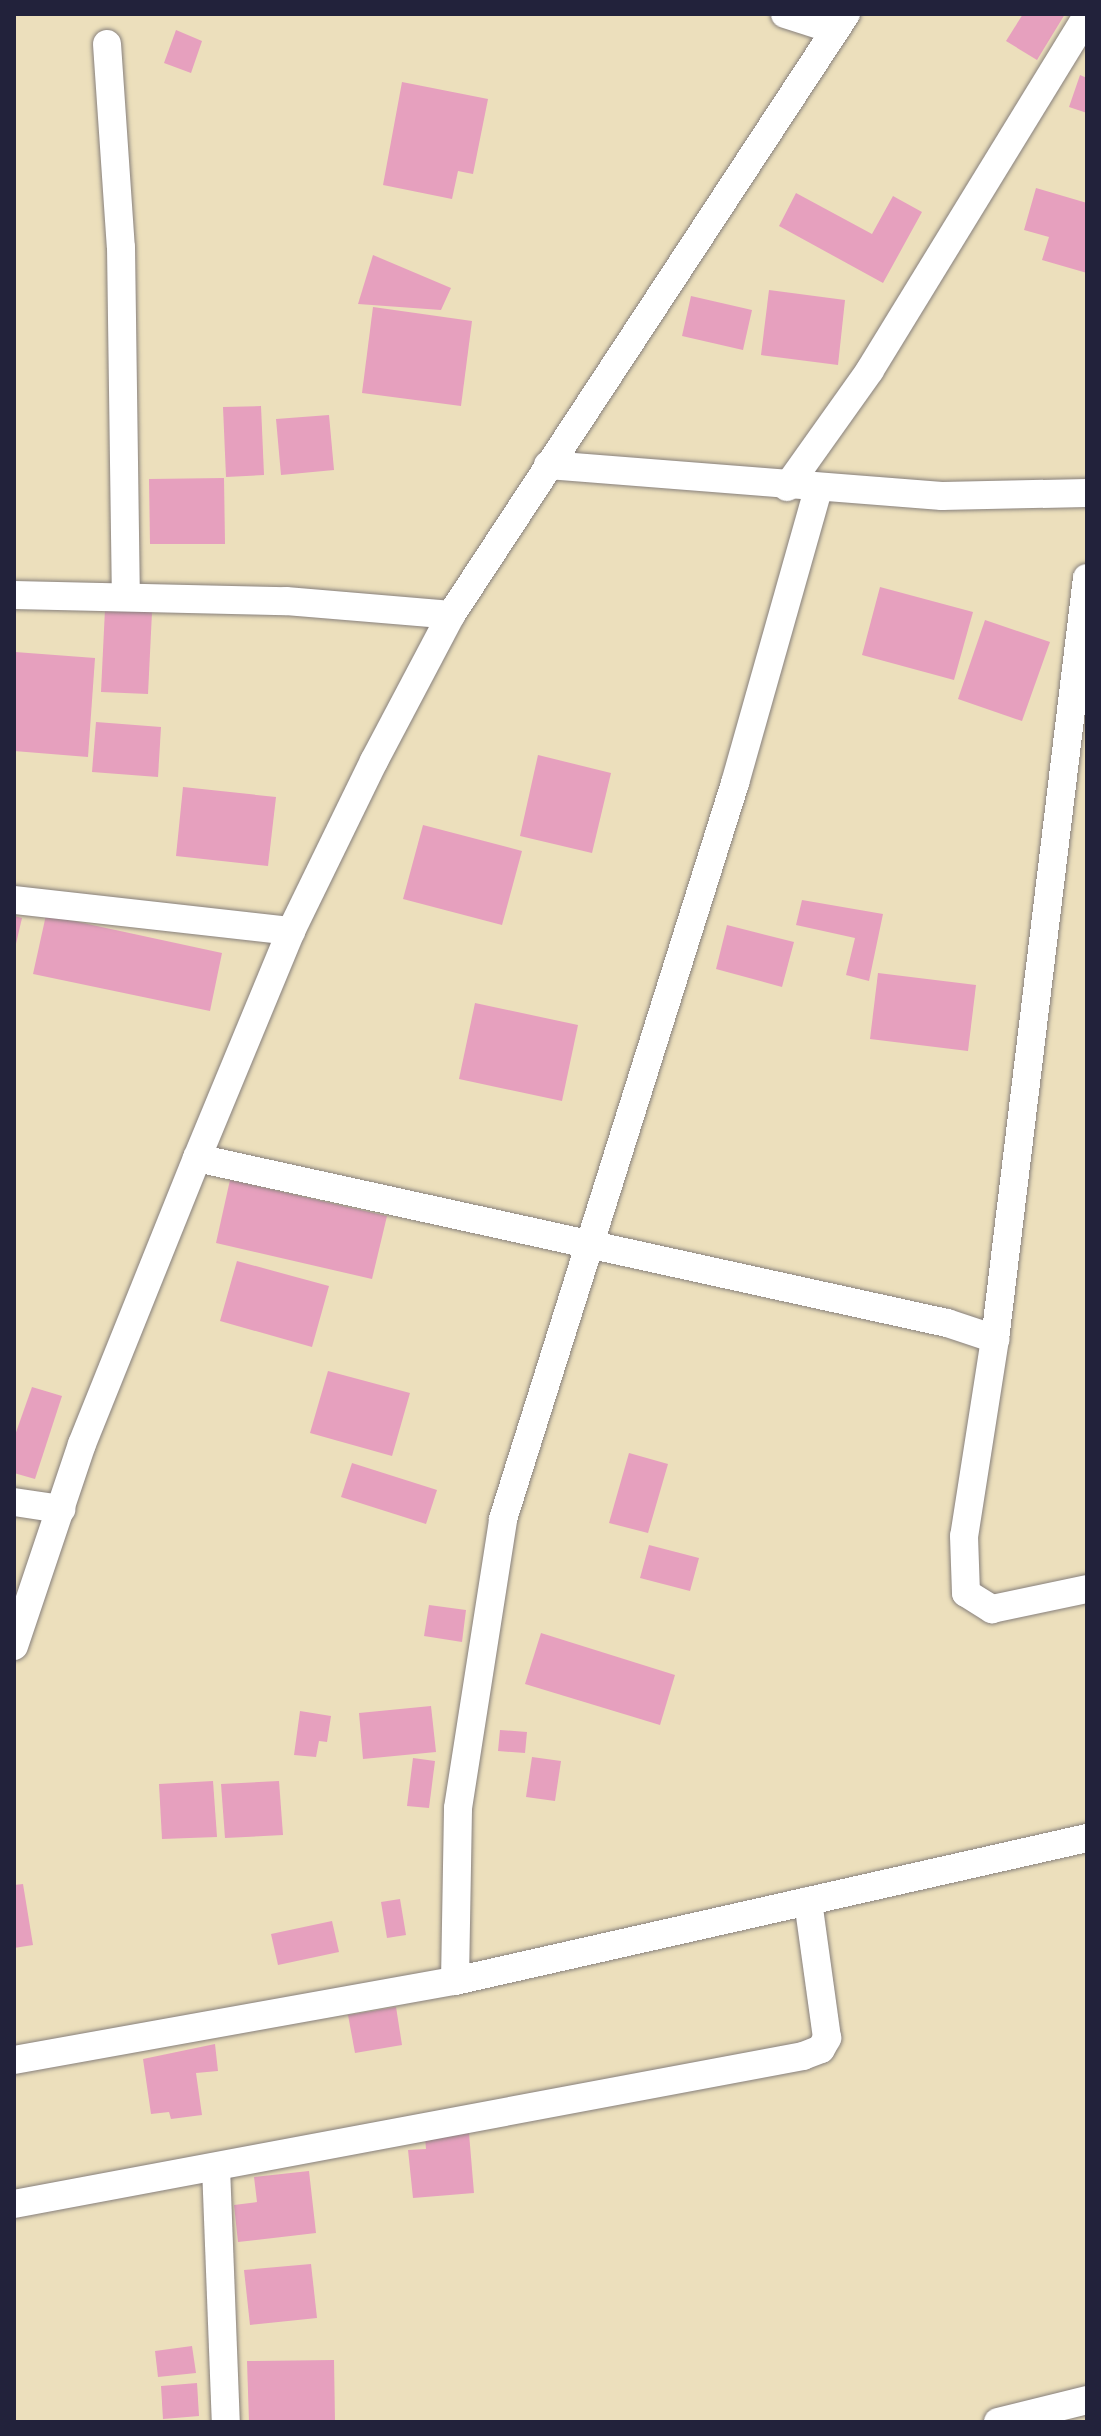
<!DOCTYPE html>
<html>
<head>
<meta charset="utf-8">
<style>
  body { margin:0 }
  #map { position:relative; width:1101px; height:2436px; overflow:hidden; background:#ecdfbc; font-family:Cardo,serif }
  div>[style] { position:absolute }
  .building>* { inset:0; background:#e6a0be }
  .roads { filter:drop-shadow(0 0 2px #87807c) drop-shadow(0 0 2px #87807c) }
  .minor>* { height:28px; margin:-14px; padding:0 14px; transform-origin:14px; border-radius:14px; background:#fff }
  span { translate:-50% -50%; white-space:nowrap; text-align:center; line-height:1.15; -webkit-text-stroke:8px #fbf7ec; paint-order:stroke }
  .frame { position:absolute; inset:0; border:16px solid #22223b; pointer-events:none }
</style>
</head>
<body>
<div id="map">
  <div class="building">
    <div style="clip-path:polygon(1023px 14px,1065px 14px,1037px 60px,1006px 41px)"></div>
    <div style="clip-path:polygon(176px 30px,202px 41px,191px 73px,164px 63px)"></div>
    <div style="clip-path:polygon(1080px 75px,1087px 78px,1087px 113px,1069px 107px)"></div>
    <div style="clip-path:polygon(402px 82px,488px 99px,473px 174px,458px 171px,452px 199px,383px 185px)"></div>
    <div style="clip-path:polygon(1036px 188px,1087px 203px,1087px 273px,1042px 260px,1049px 237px,1024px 230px)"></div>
    <div style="clip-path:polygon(796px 193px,872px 234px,893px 196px,922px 212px,883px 283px,779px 226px)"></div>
    <div style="clip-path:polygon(373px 255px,451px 288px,441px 310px,358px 304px)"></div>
    <div style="clip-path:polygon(769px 290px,845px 300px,838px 365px,761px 355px)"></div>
    <div style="clip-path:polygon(691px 296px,752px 310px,743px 350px,682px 336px)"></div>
    <div style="clip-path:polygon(373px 307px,472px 321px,461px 406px,362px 393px)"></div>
    <div style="clip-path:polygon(261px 406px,264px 475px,226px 477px,223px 407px)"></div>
    <div style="clip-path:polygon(329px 415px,334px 470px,281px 475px,276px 419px)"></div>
    <div style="clip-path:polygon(224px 478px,225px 544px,150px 544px,149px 479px)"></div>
    <div style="clip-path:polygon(880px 587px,973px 612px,954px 680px,862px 655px)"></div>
    <div style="clip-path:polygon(105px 609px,152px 612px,148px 694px,101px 692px)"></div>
    <div style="clip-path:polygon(985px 620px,1050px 642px,1022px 721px,958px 699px)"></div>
    <div style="clip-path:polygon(15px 652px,95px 658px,88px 757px,14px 751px)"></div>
    <div style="clip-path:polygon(96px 722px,161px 727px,158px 777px,92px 772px)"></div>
    <div style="clip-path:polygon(538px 755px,611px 773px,592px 853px,520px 836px)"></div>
    <div style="clip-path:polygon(183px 787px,276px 797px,268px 866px,176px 856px)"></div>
    <div style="clip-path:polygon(423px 825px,522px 851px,502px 925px,403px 899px)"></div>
    <div style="clip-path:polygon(802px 900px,883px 914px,869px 981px,846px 975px,855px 938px,796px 925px)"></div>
    <div style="clip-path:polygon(46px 915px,222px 953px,210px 1011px,33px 974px)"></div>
    <div style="clip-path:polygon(14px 916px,22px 918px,15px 948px,14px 948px)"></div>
    <div style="clip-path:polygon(727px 925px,794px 942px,782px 987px,716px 969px)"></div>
    <div style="clip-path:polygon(878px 973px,976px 985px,968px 1051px,870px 1039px)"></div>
    <div style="clip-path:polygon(475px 1003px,578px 1025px,562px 1101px,459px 1079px)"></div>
    <div style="clip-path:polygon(230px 1180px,387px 1216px,372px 1279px,216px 1243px)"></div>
    <div style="clip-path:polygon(237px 1261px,329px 1286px,312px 1347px,220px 1321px)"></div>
    <div style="clip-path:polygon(328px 1371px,410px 1393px,392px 1456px,310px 1433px)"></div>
    <div style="clip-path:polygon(32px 1387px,62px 1396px,35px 1479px,14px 1473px,14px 1438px)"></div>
    <div style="clip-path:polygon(629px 1453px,668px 1464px,648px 1533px,609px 1523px)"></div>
    <div style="clip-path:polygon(352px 1463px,437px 1490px,426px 1524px,341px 1497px)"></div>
    <div style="clip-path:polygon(649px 1545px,699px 1558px,690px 1591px,640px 1578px)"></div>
    <div style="clip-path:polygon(429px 1605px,466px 1610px,462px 1642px,424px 1636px)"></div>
    <div style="clip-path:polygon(541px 1633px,675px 1675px,660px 1725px,525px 1684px)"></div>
    <div style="clip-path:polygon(431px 1706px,436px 1752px,363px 1759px,359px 1713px)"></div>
    <div style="clip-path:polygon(300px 1711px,331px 1716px,327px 1742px,319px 1741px,316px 1757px,294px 1755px)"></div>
    <div style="clip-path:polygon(500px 1730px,527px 1732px,525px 1753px,498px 1751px)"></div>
    <div style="clip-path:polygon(532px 1757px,561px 1761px,555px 1801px,526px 1797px)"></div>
    <div style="clip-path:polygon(413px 1758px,435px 1761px,429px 1808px,407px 1806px)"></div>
    <div style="clip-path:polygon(213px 1781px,217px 1837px,162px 1839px,159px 1784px)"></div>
    <div style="clip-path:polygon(279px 1781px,283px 1835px,225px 1838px,221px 1784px)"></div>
    <div style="clip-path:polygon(23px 1884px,33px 1945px,14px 1948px,14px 1885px)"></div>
    <div style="clip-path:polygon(400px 1899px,406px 1935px,387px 1938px,381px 1902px)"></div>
    <div style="clip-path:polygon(332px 1921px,339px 1952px,278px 1965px,271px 1934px)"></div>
    <div style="clip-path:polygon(396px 2007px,402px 2045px,355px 2053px,348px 2015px)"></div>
    <div style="clip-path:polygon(215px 2044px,218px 2071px,196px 2073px,202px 2115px,171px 2119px,169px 2112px,151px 2114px,143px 2059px)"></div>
    <div style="clip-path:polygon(469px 2133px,474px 2193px,413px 2198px,408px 2150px,426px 2149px,425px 2137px)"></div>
    <div style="clip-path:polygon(309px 2171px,316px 2233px,238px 2242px,234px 2205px,257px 2202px,254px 2177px)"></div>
    <div style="clip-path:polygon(311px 2264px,317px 2318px,250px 2325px,244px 2270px)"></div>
    <div style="clip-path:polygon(192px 2346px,196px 2373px,158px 2377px,155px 2351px)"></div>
    <div style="clip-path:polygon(334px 2360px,335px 2422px,249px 2422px,247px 2361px)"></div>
    <div style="clip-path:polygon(197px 2383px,199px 2416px,163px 2419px,161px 2386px)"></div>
  </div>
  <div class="roads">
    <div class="minor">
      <div style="left:785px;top:14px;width:52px;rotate:17.7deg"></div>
      <div style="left:107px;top:44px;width:203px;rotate:86.1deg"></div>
      <div style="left:121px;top:247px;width:350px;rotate:89.2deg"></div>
      <div style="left:548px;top:465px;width:395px;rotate:4.5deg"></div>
      <div style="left:942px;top:496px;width:145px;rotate:-1.2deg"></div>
      <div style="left:787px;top:487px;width:143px;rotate:-54.6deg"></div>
      <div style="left:870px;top:370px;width:415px;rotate:-58.5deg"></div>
      <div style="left:1087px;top:578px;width:767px;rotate:96.89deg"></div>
      <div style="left:995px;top:1339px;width:199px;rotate:98.9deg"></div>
      <div style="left:964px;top:1536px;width:57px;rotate:88deg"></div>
      <div style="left:966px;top:1593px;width:31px;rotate:32deg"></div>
      <div style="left:992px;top:1609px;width:97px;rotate:-11.9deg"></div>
      <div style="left:14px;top:595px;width:272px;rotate:1.3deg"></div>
      <div style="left:286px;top:601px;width:166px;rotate:4.8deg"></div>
      <div style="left:14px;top:900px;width:279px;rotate:6.4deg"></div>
      <div style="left:197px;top:1158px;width:768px;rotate:12.41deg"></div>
      <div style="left:947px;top:1323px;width:51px;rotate:18.4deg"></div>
      <div style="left:14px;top:1502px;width:48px;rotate:8.5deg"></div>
      <div style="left:14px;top:1646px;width:213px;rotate:-71.4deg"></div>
      <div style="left:82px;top:1444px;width:308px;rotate:-68.1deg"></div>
      <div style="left:197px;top:1158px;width:246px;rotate:-67.5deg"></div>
      <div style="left:291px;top:931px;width:189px;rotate:-64deg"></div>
      <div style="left:374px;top:761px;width:165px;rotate:-62.2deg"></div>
      <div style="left:451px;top:615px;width:719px;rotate:-56.69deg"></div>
      <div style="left:455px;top:1981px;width:173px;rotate:-89deg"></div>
      <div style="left:458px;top:1808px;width:292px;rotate:-81.1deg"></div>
      <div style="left:503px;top:1519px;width:772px;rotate:-72.5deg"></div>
      <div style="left:735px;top:783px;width:305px;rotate:-74.2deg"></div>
      <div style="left:14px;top:2060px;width:448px;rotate:-10.2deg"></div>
      <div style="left:455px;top:1981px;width:648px;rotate:-12.75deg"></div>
      <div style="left:216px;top:2167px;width:255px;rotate:87.8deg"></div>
      <div style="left:14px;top:2204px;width:803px;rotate:-10.62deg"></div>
      <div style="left:803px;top:2056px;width:19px;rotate:-21deg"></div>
      <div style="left:821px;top:2049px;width:13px;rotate:-61deg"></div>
      <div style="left:827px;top:2038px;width:138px;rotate:-97.9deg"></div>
      <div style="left:998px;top:2422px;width:92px;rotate:-13.9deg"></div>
    </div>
  </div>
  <div class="frame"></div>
</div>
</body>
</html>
